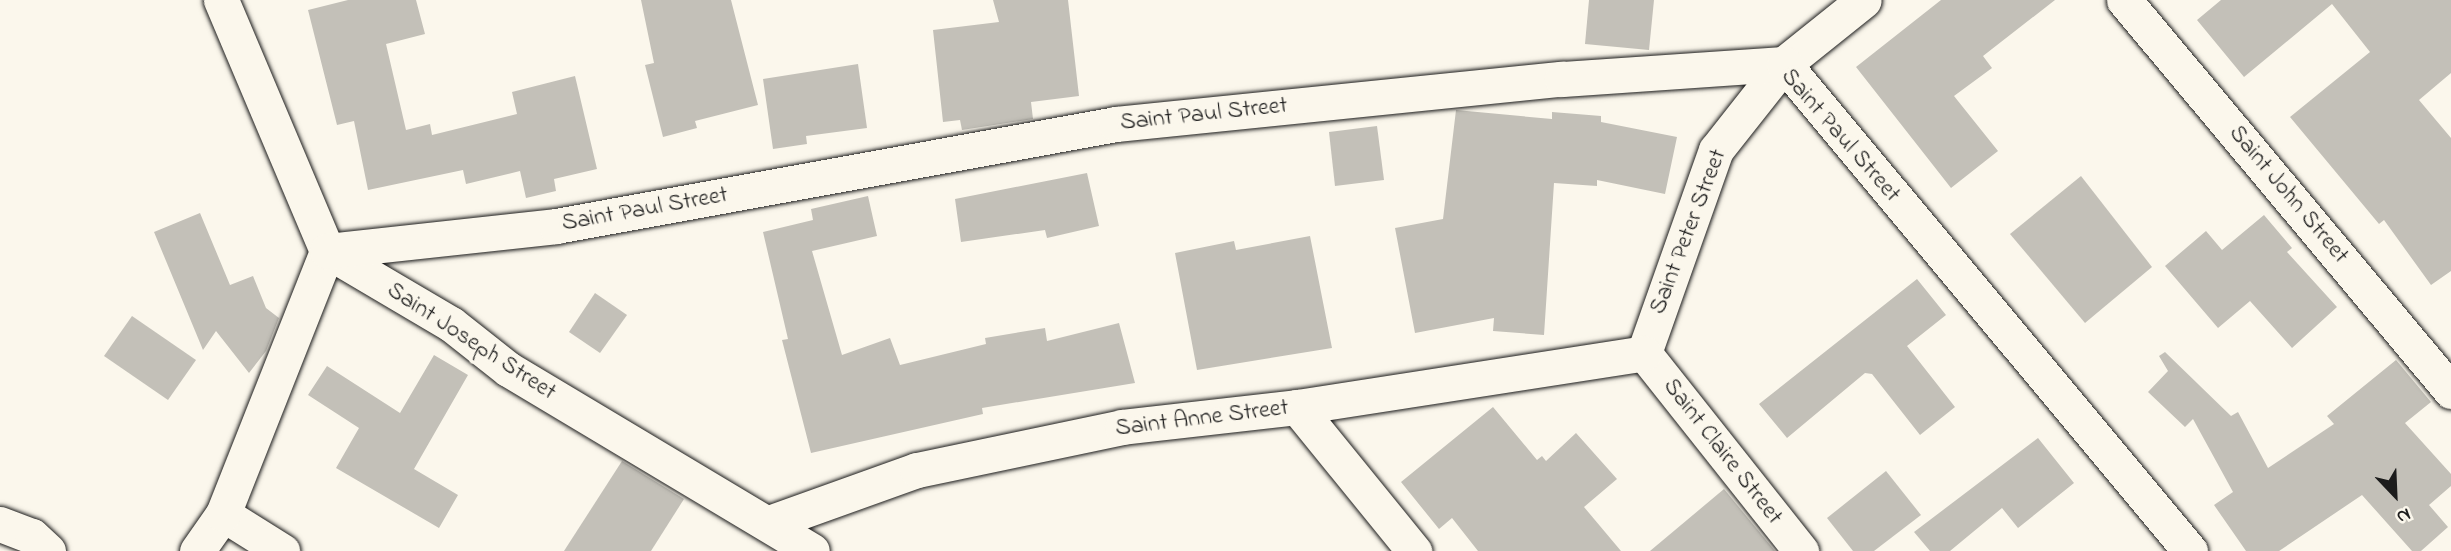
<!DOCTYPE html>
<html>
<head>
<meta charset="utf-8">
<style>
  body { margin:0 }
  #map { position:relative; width:2451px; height:551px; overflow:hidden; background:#fbf7ec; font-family:"Indie Flower",sans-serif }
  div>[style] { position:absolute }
  .building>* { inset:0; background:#c3c0b8 }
  .roads { filter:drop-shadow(0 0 2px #1c1c1c) drop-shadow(0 0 2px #1c1c1c) }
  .street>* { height:35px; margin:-17.5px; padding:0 17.5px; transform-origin:17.5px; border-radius:17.5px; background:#fbf7ec }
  span { translate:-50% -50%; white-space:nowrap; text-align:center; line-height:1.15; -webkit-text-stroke:7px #fbf7ec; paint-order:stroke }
  .street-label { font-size:24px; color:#1c1c1c }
  .north { position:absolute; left:2360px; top:460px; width:70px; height:70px; -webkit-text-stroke:5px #fbf7ec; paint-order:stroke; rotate:157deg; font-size:19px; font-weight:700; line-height:28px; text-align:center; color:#1c1c1c }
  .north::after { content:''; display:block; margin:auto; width:24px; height:32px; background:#1c1c1c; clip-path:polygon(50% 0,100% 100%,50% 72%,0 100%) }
</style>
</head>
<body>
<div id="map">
  <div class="building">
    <div style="clip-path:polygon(348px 0,416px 0,425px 34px,386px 44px,406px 130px,430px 124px,432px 135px,517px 114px,512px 92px,575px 76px,597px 169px,554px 179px,556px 191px,526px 198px,520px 171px,466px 184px,463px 170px,368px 190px,354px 121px,337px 125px,308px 10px)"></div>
    <div style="clip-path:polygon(641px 0,731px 0,758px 105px,695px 121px,697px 128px,663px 137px,645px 65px,654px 63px)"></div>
    <div style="clip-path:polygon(993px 0,1068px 0,1079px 96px,1031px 102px,1033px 119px,962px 130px,960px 120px,943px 122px,933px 30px,999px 22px)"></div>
    <div style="clip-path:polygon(1589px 0,1654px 0,1649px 50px,1585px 44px)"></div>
    <div style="clip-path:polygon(1941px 0,2055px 0,1983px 56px,1992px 68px,1954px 96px,1998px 151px,1951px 188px,1856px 67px)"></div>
    <div style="clip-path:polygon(2221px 0,2451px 0,2451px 73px,2419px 100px,2451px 138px,2451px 271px,2431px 285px,2384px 220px,2379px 224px,2290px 117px,2370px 52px,2332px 4px,2244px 77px,2197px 20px)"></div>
    <div style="clip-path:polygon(858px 64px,867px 128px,806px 136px,807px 144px,773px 149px,763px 79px)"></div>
    <div style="clip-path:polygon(1456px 110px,1552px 119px,1552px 112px,1601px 116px,1601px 122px,1677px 137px,1665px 194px,1597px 180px,1597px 186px,1554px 183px,1544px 335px,1493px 331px,1494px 318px,1415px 333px,1395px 228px,1443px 219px)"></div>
    <div style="clip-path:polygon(1377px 126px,1384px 180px,1335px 186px,1329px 132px)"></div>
    <div style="clip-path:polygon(1087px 173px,1099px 226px,1047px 238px,1045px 230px,961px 242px,955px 199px)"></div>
    <div style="clip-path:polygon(2081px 176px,2152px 267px,2085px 323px,2010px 234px)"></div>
    <div style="clip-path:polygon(868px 196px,877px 236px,812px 251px,842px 355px,890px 338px,900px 365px,986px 344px,985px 338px,1045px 328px,1047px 341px,1119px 323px,1135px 383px,982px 408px,983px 414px,811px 453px,782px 340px,788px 339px,763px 232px,813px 220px,811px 209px)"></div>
    <div style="clip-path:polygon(200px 213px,230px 285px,253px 276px,266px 308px,279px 318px,266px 351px,249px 373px,216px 331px,203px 350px,154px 232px)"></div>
    <div style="clip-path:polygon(2264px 215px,2292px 248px,2287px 252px,2337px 307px,2292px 348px,2250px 301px,2218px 328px,2165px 266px,2206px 231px,2222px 250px)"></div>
    <div style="clip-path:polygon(1310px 236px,1332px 348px,1197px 370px,1175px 253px,1234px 241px,1236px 250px)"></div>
    <div style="clip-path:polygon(1917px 279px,1946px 315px,1907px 346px,1955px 407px,1920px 435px,1872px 374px,1865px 373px,1787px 438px,1759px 404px)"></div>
    <div style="clip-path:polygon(595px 293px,627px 315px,600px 353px,569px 332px)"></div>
    <div style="clip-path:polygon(132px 316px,196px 360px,168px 400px,104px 356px)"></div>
    <div style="clip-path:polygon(2165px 352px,2231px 416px,2238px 412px,2268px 468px,2334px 424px,2327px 416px,2396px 360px,2431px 402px,2405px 423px,2451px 474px,2451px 486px,2429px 505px,2448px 527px,2421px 551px,2412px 551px,2362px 495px,2279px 551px,2246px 551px,2214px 505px,2233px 492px,2193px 419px,2185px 427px,2148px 392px,2168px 371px,2159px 356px)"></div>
    <div style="clip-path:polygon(434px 355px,468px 375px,414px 469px,458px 495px,439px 528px,336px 468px,359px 428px,308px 395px,327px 366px,400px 413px)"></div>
    <div style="clip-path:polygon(1493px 407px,1537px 460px,1542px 456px,1546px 461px,1576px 433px,1617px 479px,1584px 507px,1621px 551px,1478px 551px,1452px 518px,1439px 529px,1401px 482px)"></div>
    <div style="clip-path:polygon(2038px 438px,2074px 483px,2018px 528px,2002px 508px,1950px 551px,1930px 551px,1914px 532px)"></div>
    <div style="clip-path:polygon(622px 461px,684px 499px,651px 551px,564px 551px)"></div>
    <div style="clip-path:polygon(1886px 471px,1921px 515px,1874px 551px,1853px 551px,1827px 518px)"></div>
    <div style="clip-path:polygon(1724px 489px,1775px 551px,1650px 551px)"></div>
  </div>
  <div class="roads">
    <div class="street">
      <div style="left:221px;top:0;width:272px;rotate:67.1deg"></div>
      <div style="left:327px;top:251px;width:144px;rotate:30.5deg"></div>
      <div style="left:451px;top:324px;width:73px;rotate:38.3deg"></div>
      <div style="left:508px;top:369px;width:354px;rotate:30.9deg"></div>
      <div style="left:2124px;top:0;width:510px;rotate:50.09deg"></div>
      <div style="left:1644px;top:353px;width:215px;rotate:-70.5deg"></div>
      <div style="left:1716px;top:150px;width:110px;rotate:-51.7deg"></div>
      <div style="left:1784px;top:64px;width:102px;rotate:-38.7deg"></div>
      <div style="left:1644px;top:353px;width:253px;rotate:51.6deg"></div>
      <div style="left:1297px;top:407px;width:186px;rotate:50.9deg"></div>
      <div style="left:223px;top:514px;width:70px;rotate:32.1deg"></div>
      <div style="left:769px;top:523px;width:157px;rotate:-19.7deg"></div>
      <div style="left:917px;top:470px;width:209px;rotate:-11.8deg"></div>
      <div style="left:1122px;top:427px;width:176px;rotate:-6.5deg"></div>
      <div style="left:1297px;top:407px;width:351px;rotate:-8.8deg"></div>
      <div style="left:0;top:524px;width:34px;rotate:21deg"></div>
      <div style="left:32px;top:536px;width:22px;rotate:43deg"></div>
      <div style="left:197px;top:551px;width:45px;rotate:-54.9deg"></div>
      <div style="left:223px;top:514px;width:283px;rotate:-68.4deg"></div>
      <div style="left:327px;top:251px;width:230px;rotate:-6.2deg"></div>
      <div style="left:556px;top:226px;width:569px;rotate:-10.32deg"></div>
      <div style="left:1116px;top:124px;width:448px;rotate:-5.8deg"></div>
      <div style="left:1562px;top:79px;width:223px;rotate:-3.9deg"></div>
      <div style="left:1784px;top:64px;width:634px;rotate:50.18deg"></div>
    </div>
  </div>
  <div class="street-label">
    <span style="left:1204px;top:115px;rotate:-6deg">Saint Paul Street</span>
    <span style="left:1840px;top:136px;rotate:49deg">Saint Paul Street</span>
    <span style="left:2288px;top:195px;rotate:50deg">Saint John Street</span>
    <span style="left:645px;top:210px;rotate:-10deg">Saint Paul Street</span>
    <span style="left:1689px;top:232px;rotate:-69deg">Saint Peter Street</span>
    <span style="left:471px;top:342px;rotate:33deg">Saint Joseph Street</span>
    <span style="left:1202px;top:419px;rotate:-7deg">Saint Anne Street</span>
    <span style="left:1722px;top:452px;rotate:52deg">Saint Claire Street</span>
  </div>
  <div class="north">N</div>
</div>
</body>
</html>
